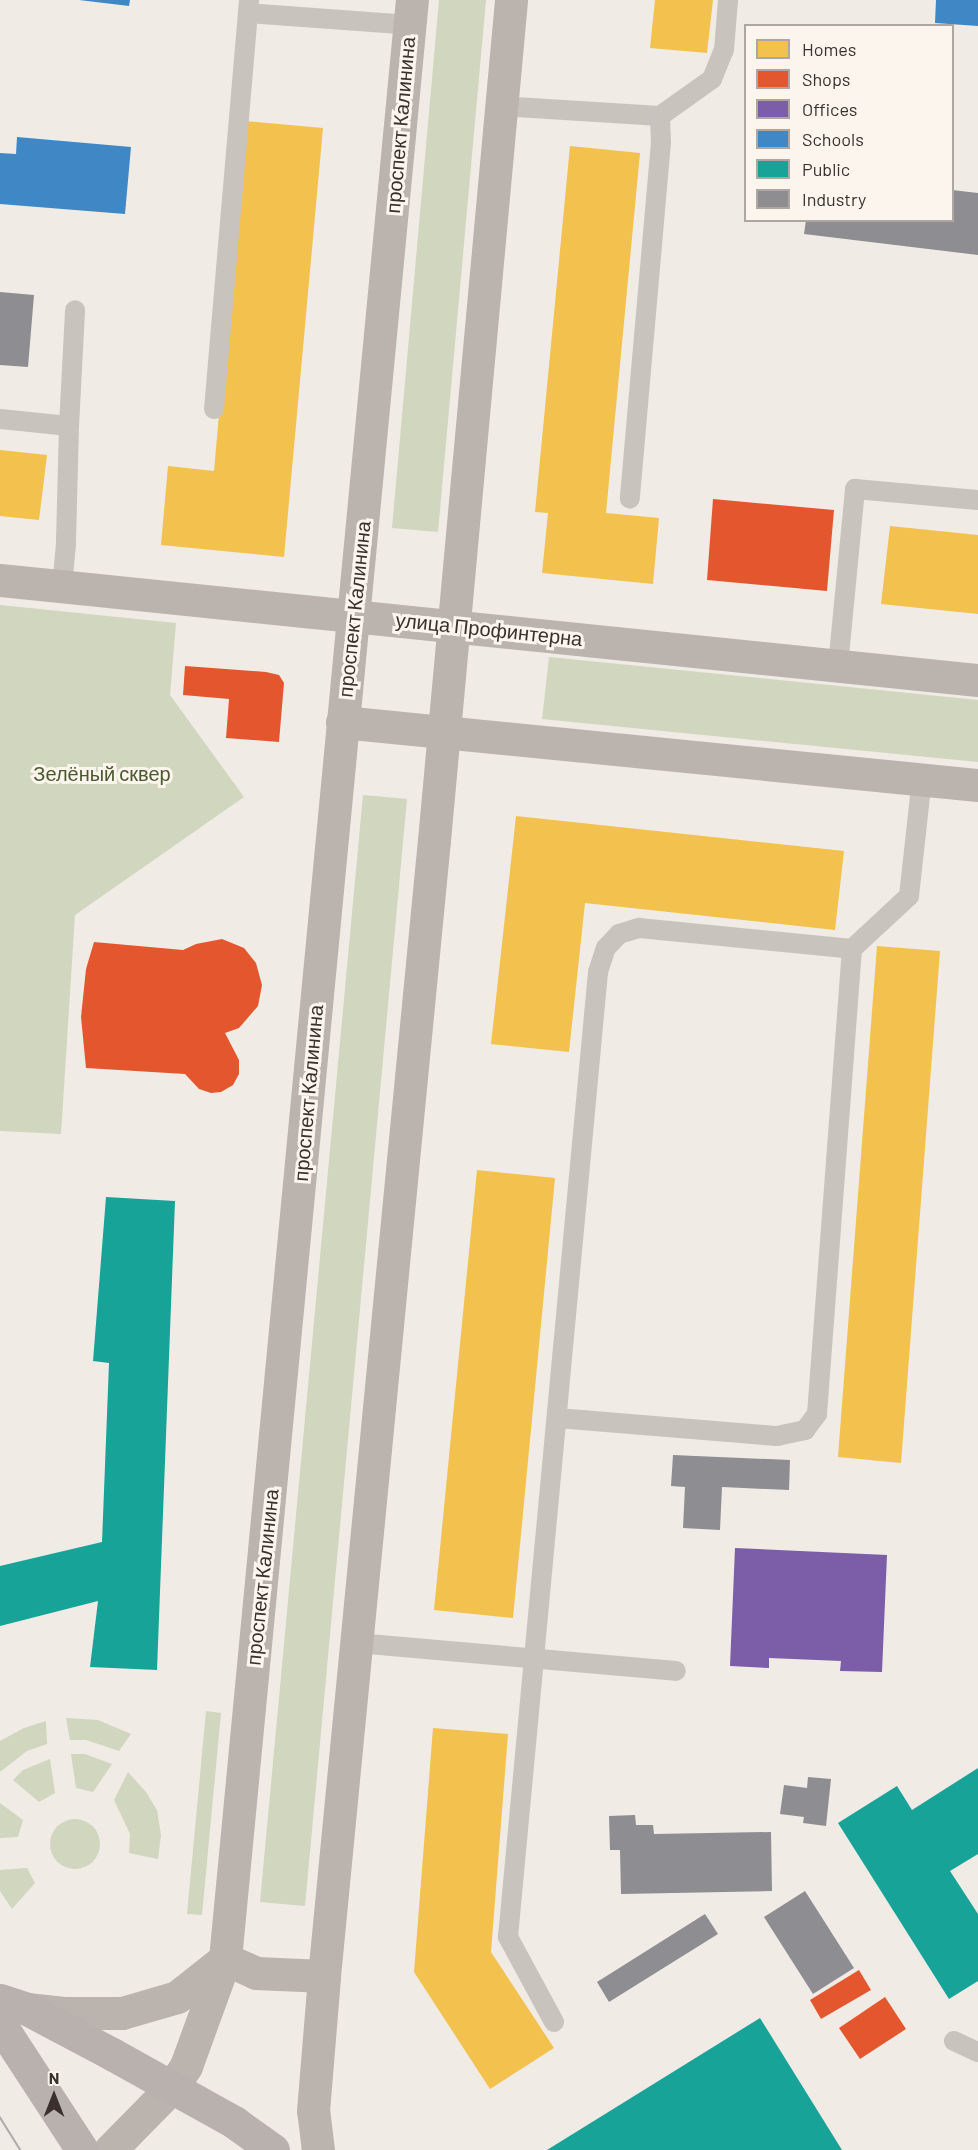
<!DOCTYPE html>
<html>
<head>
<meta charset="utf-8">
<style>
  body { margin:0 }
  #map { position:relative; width:978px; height:2150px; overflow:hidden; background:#f0ebe5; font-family:Barlow,sans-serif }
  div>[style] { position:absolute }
  .green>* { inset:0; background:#d1d6bf }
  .round { border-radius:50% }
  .homes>* { inset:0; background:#f2c14e }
  .shops>* { inset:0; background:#e4572e }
  .offices>* { inset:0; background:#7b5ea7 }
  .schools>* { inset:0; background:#3f88c5 }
  .public>* { inset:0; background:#17a398 }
  .industry>* { inset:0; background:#8d8d92 }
  .lane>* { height:20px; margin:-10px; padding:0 10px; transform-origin:10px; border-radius:10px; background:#c9c3be }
  .secondary>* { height:33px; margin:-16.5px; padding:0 16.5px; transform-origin:16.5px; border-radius:16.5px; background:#bab3ae }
  .primary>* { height:33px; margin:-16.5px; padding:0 16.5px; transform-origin:16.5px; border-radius:16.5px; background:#b8b1ad }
  .tram>* { height:1.5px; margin:-0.75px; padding:0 0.75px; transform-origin:0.75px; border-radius:0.75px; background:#b1aca8 }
  span { translate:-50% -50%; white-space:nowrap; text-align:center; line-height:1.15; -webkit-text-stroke:6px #fbf5ee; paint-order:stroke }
  .street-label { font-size:20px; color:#3b302b }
  .park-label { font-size:20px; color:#4a5a2e }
  .legend { position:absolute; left:744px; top:24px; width:210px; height:198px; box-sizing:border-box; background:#fbf5ee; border:2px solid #aea6a0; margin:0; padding:8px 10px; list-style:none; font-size:18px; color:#3b302b }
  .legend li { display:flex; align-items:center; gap:12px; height:30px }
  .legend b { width:30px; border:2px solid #aea6a0 }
  .north { position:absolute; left:24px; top:2066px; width:60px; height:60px; -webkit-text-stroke:4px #fbf5ee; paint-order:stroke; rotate:0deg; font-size:16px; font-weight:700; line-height:24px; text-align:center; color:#3b302b }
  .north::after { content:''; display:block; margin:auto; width:21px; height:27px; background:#3b302b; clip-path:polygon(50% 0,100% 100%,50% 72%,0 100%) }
</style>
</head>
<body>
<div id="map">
  <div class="green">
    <div style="clip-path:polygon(439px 0,486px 0,438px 532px,392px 528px)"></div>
    <div style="clip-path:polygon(0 605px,176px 623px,170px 695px,244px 797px,75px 915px,61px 1134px,0 1131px)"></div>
    <div style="clip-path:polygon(549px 657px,978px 700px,978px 762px,542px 719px)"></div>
    <div style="clip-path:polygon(363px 795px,407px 799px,305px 1906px,260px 1902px)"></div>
    <div style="clip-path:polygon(206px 1711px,221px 1713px,202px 1915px,187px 1914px)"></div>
    <div style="clip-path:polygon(66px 1718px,98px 1720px,131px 1734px,119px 1751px,86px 1740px,70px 1740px)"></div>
    <div style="clip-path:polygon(46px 1721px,47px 1744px,27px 1751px,0 1772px,0 1741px,24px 1728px)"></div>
    <div style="clip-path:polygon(71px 1754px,85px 1754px,112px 1764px,93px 1792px,76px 1788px)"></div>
    <div style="clip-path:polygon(50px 1759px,55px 1793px,39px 1802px,13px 1780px,23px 1770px)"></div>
    <div style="clip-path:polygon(128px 1772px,146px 1792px,157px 1810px,161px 1835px,158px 1859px,129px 1853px,130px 1834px,114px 1800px)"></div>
    <div style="clip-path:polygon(0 1803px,23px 1820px,18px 1837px,0 1838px)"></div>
    <div class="round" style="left:50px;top:1819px;width:50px;height:50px"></div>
    <div style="clip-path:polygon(27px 1868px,35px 1883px,12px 1909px,0 1891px,0 1870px)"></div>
  </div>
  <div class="homes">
    <div style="clip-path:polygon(655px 0,713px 0,707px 53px,650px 48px)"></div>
    <div style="clip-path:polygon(245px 121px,323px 128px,284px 557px,161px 545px,168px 466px,214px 471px)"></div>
    <div style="clip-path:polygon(570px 146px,640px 153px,606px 513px,659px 518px,653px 584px,542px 573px,548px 513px,535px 512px)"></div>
    <div style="clip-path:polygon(0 450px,47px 455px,39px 520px,0 516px)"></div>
    <div style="clip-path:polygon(890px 526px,978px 535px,978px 614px,881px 604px)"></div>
    <div style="clip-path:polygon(516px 816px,844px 851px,835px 930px,585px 903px,569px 1052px,491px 1044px)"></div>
    <div style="clip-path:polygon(877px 946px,940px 951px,901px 1463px,838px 1457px)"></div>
    <div style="clip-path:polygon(477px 1170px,555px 1178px,513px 1618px,434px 1610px)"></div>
    <div style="clip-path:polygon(433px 1728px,508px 1734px,491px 1952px,554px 2048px,490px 2089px,414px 1972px)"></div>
  </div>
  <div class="shops">
    <div style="clip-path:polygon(713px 499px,834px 510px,827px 591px,707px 580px)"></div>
    <div style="clip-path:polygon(185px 666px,266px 672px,279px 675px,284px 683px,279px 742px,226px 738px,229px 699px,183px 695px)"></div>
    <div style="clip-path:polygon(222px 939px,244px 948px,256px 963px,262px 985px,258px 1006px,239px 1028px,225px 1033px,239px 1060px,239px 1074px,233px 1085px,221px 1092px,211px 1093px,199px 1089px,185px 1074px,86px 1068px,81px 1017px,86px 969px,94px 942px,183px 950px,196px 944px)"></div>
    <div style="clip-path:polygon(859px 1970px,871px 1990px,821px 2019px,810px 2000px)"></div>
    <div style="clip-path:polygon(885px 1997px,906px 2029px,860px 2059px,839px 2028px)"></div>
  </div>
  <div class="offices">
    <div style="clip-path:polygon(735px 1548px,887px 1555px,882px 1672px,840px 1671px,841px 1661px,769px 1658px,769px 1668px,730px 1666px)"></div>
  </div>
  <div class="schools">
    <div style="clip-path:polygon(79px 0,130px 0,129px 6px)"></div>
    <div style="clip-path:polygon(936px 0,978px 0,978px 26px,935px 23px)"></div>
    <div style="clip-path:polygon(17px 137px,131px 147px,125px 214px,0 204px,0 153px,16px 154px)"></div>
  </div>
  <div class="public">
    <div style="clip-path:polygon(106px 1197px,175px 1201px,157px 1670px,90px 1667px,98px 1601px,0 1626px,0 1566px,102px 1542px,109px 1363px,93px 1361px)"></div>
    <div style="clip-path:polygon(978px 1768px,978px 1854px,950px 1871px,978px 1914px,978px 1981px,949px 1999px,838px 1823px,897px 1786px,912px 1810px)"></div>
    <div style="clip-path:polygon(760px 2018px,842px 2150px,547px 2150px)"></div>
  </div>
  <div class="industry">
    <div style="clip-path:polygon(952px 190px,978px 193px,978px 255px,804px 234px,806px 220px,952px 220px)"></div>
    <div style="clip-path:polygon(0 292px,34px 295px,28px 367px,0 365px)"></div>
    <div style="clip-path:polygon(673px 1455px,790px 1460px,789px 1490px,722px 1487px,720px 1530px,683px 1528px,685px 1487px,671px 1486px)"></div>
    <div style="clip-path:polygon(808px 1777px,831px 1779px,826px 1826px,803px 1823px,804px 1817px,780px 1814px,784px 1785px,807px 1788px)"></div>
    <div style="clip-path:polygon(635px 1815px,636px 1825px,653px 1825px,654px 1834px,771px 1832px,772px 1891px,621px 1894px,620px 1850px,610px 1850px,609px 1816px)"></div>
    <div style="clip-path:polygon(805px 1891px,854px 1968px,813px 1994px,764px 1917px)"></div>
    <div style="clip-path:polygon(705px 1914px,718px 1934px,609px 2002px,597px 1982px)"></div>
  </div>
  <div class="lane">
    <div style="left:248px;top:13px;width:162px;rotate:4.2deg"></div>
    <div style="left:501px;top:106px;width:159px;rotate:3.6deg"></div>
    <div style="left:660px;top:116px;width:26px;rotate:88deg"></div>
    <div style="left:661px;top:142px;width:358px;rotate:95deg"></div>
    <div style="left:660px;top:116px;width:64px;rotate:-35.4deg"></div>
    <div style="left:712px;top:79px;width:31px;rotate:-68deg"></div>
    <div style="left:724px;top:50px;width:50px;rotate:-85.4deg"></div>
    <div style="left:214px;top:409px;width:410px;rotate:-85.1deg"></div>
    <div style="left:0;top:419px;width:69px;rotate:5.8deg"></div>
    <div style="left:69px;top:426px;width:118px;rotate:91.5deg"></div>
    <div style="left:66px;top:544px;width:42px;rotate:95.4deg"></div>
    <div style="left:69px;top:426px;width:116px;rotate:-87deg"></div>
    <div style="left:838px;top:666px;width:178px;rotate:-84.5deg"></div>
    <div style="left:855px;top:489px;width:123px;rotate:5.1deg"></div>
    <div style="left:557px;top:1418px;width:221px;rotate:4.7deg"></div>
    <div style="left:777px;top:1436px;width:29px;rotate:-12deg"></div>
    <div style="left:805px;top:1430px;width:20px;rotate:-53deg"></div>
    <div style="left:817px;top:1414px;width:466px;rotate:-85.7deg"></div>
    <div style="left:852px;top:949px;width:78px;rotate:-42.9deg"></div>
    <div style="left:909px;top:896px;width:118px;rotate:-83.7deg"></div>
    <div style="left:357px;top:1643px;width:320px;rotate:5deg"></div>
    <div style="left:554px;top:2022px;width:97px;rotate:-118.4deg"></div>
    <div style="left:508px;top:1937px;width:969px;rotate:-84.67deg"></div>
    <div style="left:598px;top:972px;width:25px;rotate:-72deg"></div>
    <div style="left:606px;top:948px;width:19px;rotate:-47deg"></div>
    <div style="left:619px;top:934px;width:21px;rotate:-17deg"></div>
    <div style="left:639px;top:928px;width:214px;rotate:5.6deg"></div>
    <div style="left:954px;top:2041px;width:26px;rotate:25deg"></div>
  </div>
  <div class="secondary">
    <div style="left:0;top:580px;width:983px;rotate:5.84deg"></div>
    <div style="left:342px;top:722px;width:639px;rotate:5.66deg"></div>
    <div style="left:225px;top:1959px;width:34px;rotate:24deg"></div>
    <div style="left:256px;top:1973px;width:68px;rotate:2.5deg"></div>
    <div style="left:27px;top:2009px;width:39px;rotate:6deg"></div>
    <div style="left:66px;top:2013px;width:56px"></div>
    <div style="left:122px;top:2013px;width:57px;rotate:-16.2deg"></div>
    <div style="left:177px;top:1997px;width:61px;rotate:-38.4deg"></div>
    <div style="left:110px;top:2150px;width:88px;rotate:-45.5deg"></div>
    <div style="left:172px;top:2087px;width:25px;rotate:-56deg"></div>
    <div style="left:186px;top:2066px;width:114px;rotate:-70deg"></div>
    <div style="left:225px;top:1959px;width:1968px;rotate:-84.55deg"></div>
    <div style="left:318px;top:2150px;width:39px;rotate:-97deg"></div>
    <div style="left:313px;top:2111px;width:135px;rotate:-85.3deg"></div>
    <div style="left:324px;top:1976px;width:1141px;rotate:-84.47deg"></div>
    <div style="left:434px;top:840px;width:844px;rotate:-84.76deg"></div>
  </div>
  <div class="primary">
    <div style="left:0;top:2000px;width:28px;rotate:18deg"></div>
    <div style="left:27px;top:2009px;width:96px;rotate:27.9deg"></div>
    <div style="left:112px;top:2054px;width:140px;rotate:29.1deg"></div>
    <div style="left:234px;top:2122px;width:48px;rotate:35.7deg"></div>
    <div style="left:0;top:2024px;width:150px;rotate:56.9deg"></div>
  </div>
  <div class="tram">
    <div style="left:0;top:2117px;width:39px;rotate:58deg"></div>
  </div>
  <div class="street-label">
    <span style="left:400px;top:125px;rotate:-85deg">проспект Калинина</span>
    <span style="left:354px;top:609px;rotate:-84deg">проспект Калинина</span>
    <span style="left:489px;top:629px;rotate:6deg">улица Профинтерна</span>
    <span style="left:308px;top:1093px;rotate:-85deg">проспект Калинина</span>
    <span style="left:262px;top:1577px;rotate:-84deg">проспект Калинина</span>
  </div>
  <div class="park-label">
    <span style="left:102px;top:773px">Зелёный сквер</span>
  </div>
  <ul class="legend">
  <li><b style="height:16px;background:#f2c14e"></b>Homes</li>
  <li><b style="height:16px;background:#e4572e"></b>Shops</li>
  <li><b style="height:16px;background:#7b5ea7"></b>Offices</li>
  <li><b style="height:16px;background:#3f88c5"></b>Schools</li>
  <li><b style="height:16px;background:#17a398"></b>Public</li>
  <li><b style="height:16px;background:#8d8d92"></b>Industry</li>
  </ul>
  <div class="north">N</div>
</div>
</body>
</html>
